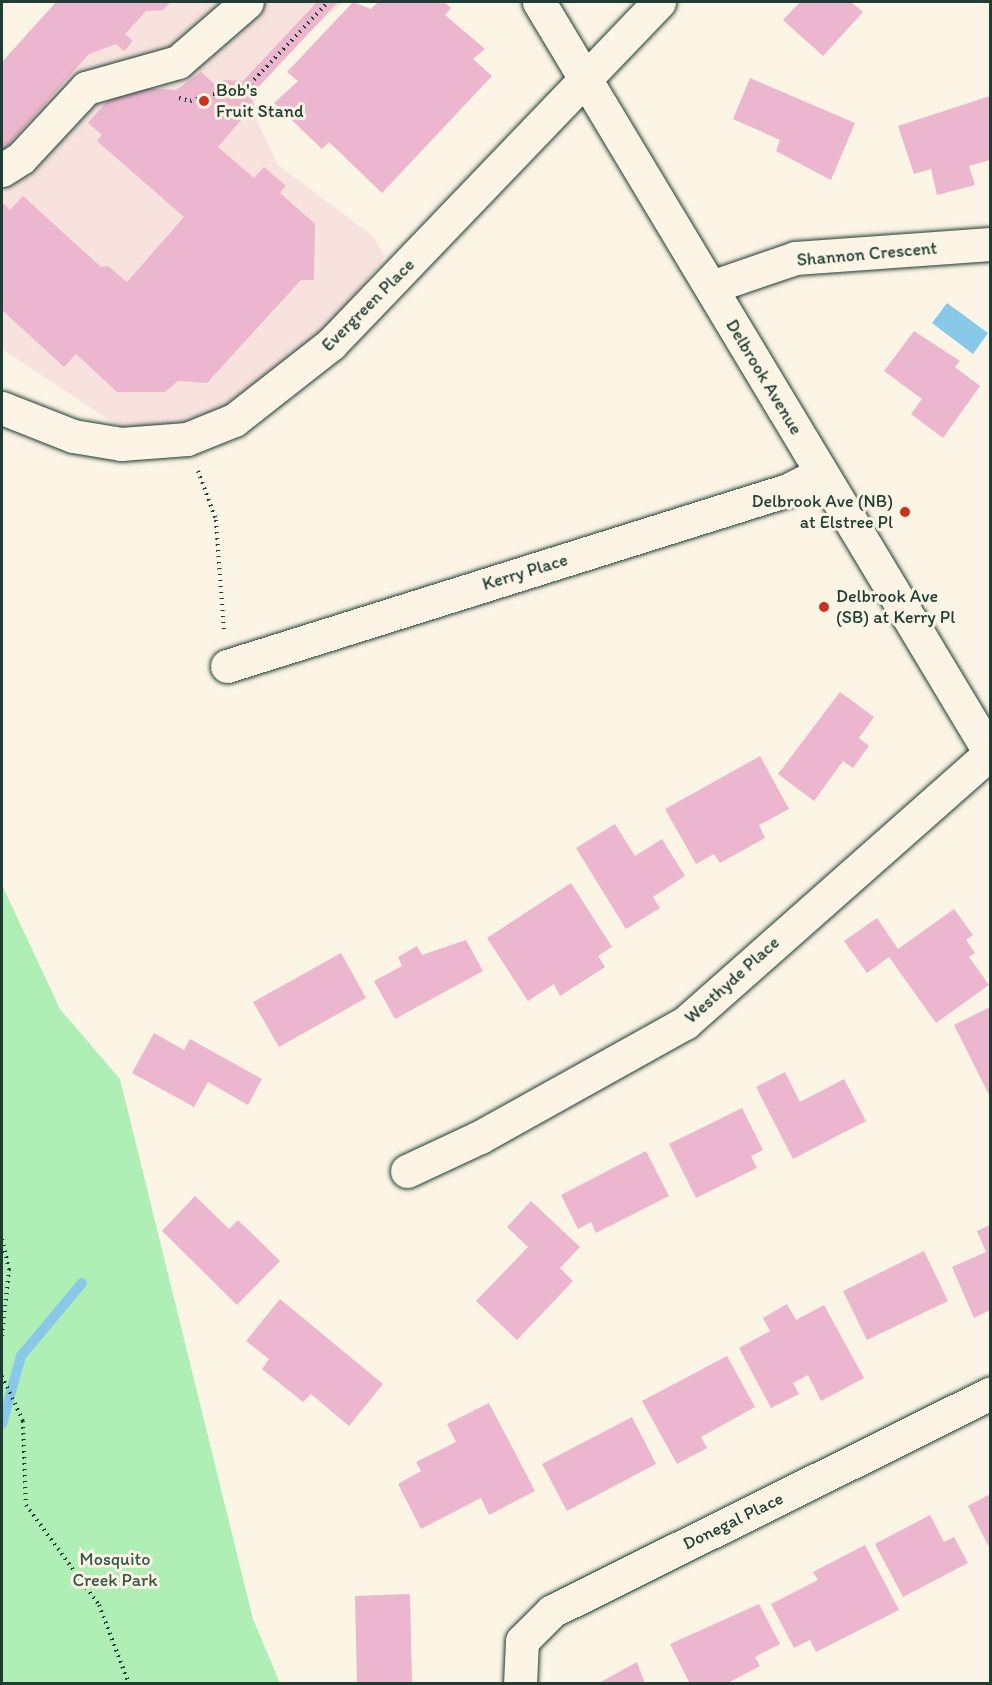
<!DOCTYPE html>
<html>
<head>
<meta charset="utf-8">
<style>
  body { margin:0 }
  #map { position:relative; width:992px; height:1685px; overflow:hidden; background:#fcf5e5; font-family:Itim,sans-serif }
  div>[style] { position:absolute }
  .built>* { inset:0; background:#f7e2de }
  .green>* { inset:0; background:#afeeb5 }
  .water>* { inset:0; background:#88c9e9 }
  .stream>* { height:10px; margin:-5px; padding:0 5px; transform-origin:5px; border-radius:5px; background:#88c9e9 }
  .building>* { inset:0; background:#ecb6ce }
  .path>* { height:4px; margin-top:-2px; transform-origin:0; background:repeating-linear-gradient(90deg,#1f3d34 0 1.5px,transparent 0 6px) }
  .roads { filter:drop-shadow(0 0 2px #1f3d34) drop-shadow(0 0 2px #1f3d34) }
  .minor>* { height:33px; margin:-16.5px; padding:0 16.5px; transform-origin:16.5px; border-radius:16.5px; background:#fcf5e5 }
  .dots>* { width:16px; height:16px; translate:-50% -50%; box-sizing:border-box; border:3px solid #fcf5e5; border-radius:50% }
  span { translate:-50% -50%; white-space:nowrap; text-align:center; line-height:1.15; -webkit-text-stroke:6px #fcf5e5; paint-order:stroke }
  .poi-label { font-size:18px; color:#1f3d34 }
  .left { translate:0 -50%; text-align:left }
  .right { translate:-100% -50%; text-align:right }
  .street-label { font-size:18px; color:#1f3d34 }
  .park-label { font-size:18px; color:#355847 }
  .frame { position:absolute; inset:0; border:3px solid #1f3d34; pointer-events:none }
</style>
</head>
<body>
<div id="map">
  <div class="built">
    <div style="clip-path:polygon(65px 2px,343px 2px,283px 56px,258px 89px,253px 112px,278px 165px,373px 236px,385px 256px,342px 314px,234px 420px,136px 438px,2px 349px,2px 78px)"></div>
  </div>
  <div class="green">
    <div style="clip-path:polygon(2px 885px,60px 1009px,120px 1079px,253px 1619px,280px 1683px,2px 1683px)"></div>
  </div>
  <div class="water">
    <div style="clip-path:polygon(947px 303px,988px 333px,973px 354px,932px 323px)"></div>
  </div>
  <div class="stream">
    <div style="left:2px;top:1424px;width:71px;rotate:-74.4deg"></div>
    <div style="left:21px;top:1356px;width:95px;rotate:-50.1deg"></div>
  </div>
  <div class="building">
    <div style="clip-path:polygon(56px 2px,171px 2px,163px 10px,146px 11px,125px 34px,133px 41px,124px 51px,116px 44px,89px 54px,2px 152px,2px 62px)"></div>
    <div style="clip-path:polygon(317px 2px,338px 2px,250px 96px,254px 105px,218px 147px,254px 178px,264px 167px,286px 186px,280px 193px,315px 224px,314px 280px,301px 280px,207px 383px,178px 381px,165px 392px,117px 392px,76px 354px,64px 367px,2px 310px,2px 202px,10px 210px,23px 196px,101px 267px,108px 266px,127px 282px,184px 217px,97px 141px,102px 135px,88px 123px,120px 86px,176px 90px,201px 72px,218px 87px,224px 80px,243px 81px)"></div>
    <div style="clip-path:polygon(353px 2px,371px 9px,378px 2px,444px 2px,451px 8px,445px 15px,485px 49px,473px 59px,492px 76px,382px 193px,329px 142px,322px 149px,274px 103px,298px 81px,287px 72px)"></div>
    <div style="clip-path:polygon(800px 2px,851px 2px,863px 12px,823px 56px,783px 20px)"></div>
    <div style="clip-path:polygon(750px 78px,855px 123px,831px 180px,776px 151px,780px 140px,733px 119px)"></div>
    <div style="clip-path:polygon(990px 96px,990px 160px,969px 166px,975px 185px,937px 195px,931px 169px,914px 174px,898px 126px)"></div>
    <div style="clip-path:polygon(914px 331px,960px 361px,955px 367px,980px 386px,943px 438px,911px 414px,922px 399px,884px 371px)"></div>
    <div style="clip-path:polygon(840px 692px,874px 717px,859px 738px,869px 746px,853px 768px,843px 761px,814px 801px,778px 774px)"></div>
    <div style="clip-path:polygon(760px 756px,789px 809px,759px 825px,765px 838px,720px 863px,714px 854px,696px 864px,665px 809px)"></div>
    <div style="clip-path:polygon(615px 824px,635px 856px,662px 839px,685px 876px,653px 897px,660px 908px,626px 929px,576px 848px)"></div>
    <div style="clip-path:polygon(571px 883px,612px 947px,598px 956px,605px 967px,560px 996px,554px 984px,528px 1001px,487px 938px)"></div>
    <div style="clip-path:polygon(954px 909px,973px 935px,966px 940px,975px 953px,969px 957px,989px 985px,936px 1023px,889px 957px,867px 973px,844px 941px,877px 918px,898px 949px)"></div>
    <div style="clip-path:polygon(466px 940px,483px 971px,395px 1019px,374px 981px,402px 966px,398px 957px,417px 946px,422px 955px)"></div>
    <div style="clip-path:polygon(341px 953px,366px 998px,279px 1047px,253px 1002px)"></div>
    <div style="clip-path:polygon(990px 1007px,990px 1097px,954px 1025px)"></div>
    <div style="clip-path:polygon(154px 1033px,184px 1050px,190px 1039px,262px 1079px,248px 1105px,208px 1082px,194px 1107px,132px 1073px)"></div>
    <div style="clip-path:polygon(785px 1072px,800px 1102px,844px 1079px,866px 1121px,793px 1159px,756px 1087px)"></div>
    <div style="clip-path:polygon(742px 1108px,763px 1150px,751px 1156px,757px 1168px,696px 1198px,669px 1144px)"></div>
    <div style="clip-path:polygon(646px 1151px,669px 1196px,596px 1233px,591px 1222px,578px 1229px,561px 1195px)"></div>
    <div style="clip-path:polygon(195px 1196px,229px 1229px,238px 1220px,280px 1261px,237px 1305px,162px 1231px)"></div>
    <div style="clip-path:polygon(531px 1201px,580px 1247px,560px 1268px,573px 1281px,517px 1340px,476px 1301px,528px 1247px,507px 1227px)"></div>
    <div style="clip-path:polygon(990px 1225px,990px 1310px,974px 1318px,952px 1267px,986px 1252px,977px 1231px)"></div>
    <div style="clip-path:polygon(924px 1251px,948px 1301px,867px 1340px,843px 1291px)"></div>
    <div style="clip-path:polygon(280px 1299px,383px 1384px,349px 1426px,311px 1394px,303px 1402px,262px 1369px,269px 1359px,246px 1341px)"></div>
    <div style="clip-path:polygon(787px 1304px,796px 1320px,824px 1305px,864px 1378px,821px 1401px,808px 1375px,793px 1383px,799px 1394px,771px 1408px,739px 1348px,770px 1331px,763px 1318px)"></div>
    <div style="clip-path:polygon(727px 1356px,755px 1407px,701px 1437px,707px 1448px,677px 1464px,642px 1401px)"></div>
    <div style="clip-path:polygon(489px 1403px,535px 1491px,489px 1515px,481px 1498px,421px 1529px,398px 1484px,421px 1471px,416px 1462px,456px 1442px,447px 1424px)"></div>
    <div style="clip-path:polygon(632px 1417px,656px 1464px,567px 1511px,542px 1464px)"></div>
    <div style="clip-path:polygon(990px 1494px,990px 1549px,968px 1506px)"></div>
    <div style="clip-path:polygon(930px 1515px,944px 1542px,954px 1537px,968px 1563px,903px 1597px,875px 1544px)"></div>
    <div style="clip-path:polygon(865px 1545px,899px 1610px,816px 1652px,810px 1640px,794px 1648px,771px 1604px,818px 1580px,813px 1572px)"></div>
    <div style="clip-path:polygon(410px 1594px,412px 1684px,357px 1684px,355px 1596px)"></div>
    <div style="clip-path:polygon(759px 1604px,780px 1644px,755px 1657px,760px 1666px,726px 1684px,690px 1684px,670px 1644px)"></div>
    <div style="clip-path:polygon(637px 1662px,645px 1684px,597px 1684px)"></div>
  </div>
  <div class="path">
    <div style="left:179px;top:98px;width:11px;rotate:15deg"></div>
    <div style="left:190px;top:101px;width:62px;rotate:-15.8deg"></div>
    <div style="left:250px;top:84px;width:113px;rotate:-46.4deg"></div>
    <div style="left:198px;top:471px;width:52px;rotate:69.8deg"></div>
    <div style="left:216px;top:520px;width:111px;rotate:85.9deg"></div>
    <div style="left:2px;top:1239px;width:31px;rotate:77deg"></div>
    <div style="left:9px;top:1269px;width:68px;rotate:95.9deg"></div>
    <div style="left:2px;top:1376px;width:50px;rotate:65deg"></div>
    <div style="left:23px;top:1421px;width:84px;rotate:88deg"></div>
    <div style="left:26px;top:1505px;width:124px;rotate:53.9deg"></div>
    <div style="left:99px;top:1605px;width:85px;rotate:69.2deg"></div>
  </div>
  <div class="roads">
    <div class="minor">
      <div style="left:539px;top:2px;width:876px;rotate:59.01deg"></div>
      <div style="left:2px;top:170px;width:22px;rotate:-32deg"></div>
      <div style="left:21px;top:158px;width:96px;rotate:-47.1deg"></div>
      <div style="left:86px;top:88px;width:96px;rotate:-15.8deg"></div>
      <div style="left:178px;top:62px;width:91px;rotate:-41deg"></div>
      <div style="left:711px;top:287px;width:89px;rotate:-19deg"></div>
      <div style="left:795px;top:258px;width:196px;rotate:-4.1deg"></div>
      <div style="left:2px;top:408px;width:76px;rotate:21.5deg"></div>
      <div style="left:73px;top:436px;width:49px;rotate:9.5deg"></div>
      <div style="left:121px;top:444px;width:66px;rotate:-4.3deg"></div>
      <div style="left:187px;top:439px;width:51px;rotate:-22deg"></div>
      <div style="left:234px;top:420px;width:123px;rotate:-38.1deg"></div>
      <div style="left:331px;top:344px;width:474px;rotate:-46.2deg"></div>
      <div style="left:227px;top:666px;width:588px;rotate:-17.42deg"></div>
      <div style="left:788px;top:490px;width:37px;rotate:-27deg"></div>
      <div style="left:407px;top:1171px;width:81px;rotate:-25deg"></div>
      <div style="left:480px;top:1137px;width:235px;rotate:-29.1deg"></div>
      <div style="left:685px;top:1023px;width:407px;rotate:-41.5deg"></div>
      <div style="left:520px;top:1684px;width:43px;rotate:-87.3deg"></div>
      <div style="left:522px;top:1641px;width:42px;rotate:-45deg"></div>
      <div style="left:552px;top:1611px;width:489px;rotate:-26.4deg"></div>
    </div>
  </div>
  <div class="dots">
    <div style="left:204px;top:101px;background:#c8321e"></div>
    <div style="left:905px;top:512px;background:#c8321e"></div>
    <div style="left:824px;top:607px;background:#c8321e"></div>
  </div>
  <div class="poi-label">
    <span class="left" style="left:216px;top:101px">Bob's<br>Fruit Stand</span>
    <span class="right" style="left:893px;top:512px">Delbrook Ave (NB)<br>at Elstree Pl</span>
    <span class="left" style="left:836px;top:607px">Delbrook Ave<br>(SB) at Kerry Pl</span>
  </div>
  <div class="street-label">
    <span style="left:867px;top:254px;rotate:-5deg">Shannon Crescent</span>
    <span style="left:368px;top:305px;rotate:-45deg">Evergreen Place</span>
    <span style="left:764px;top:377px;rotate:59deg">Delbrook Avenue</span>
    <span style="left:525px;top:572px;rotate:-17deg">Kerry Place</span>
    <span style="left:732px;top:980px;rotate:-42deg">Westhyde Place</span>
    <span style="left:733px;top:1521px;rotate:-26deg">Donegal Place</span>
  </div>
  <div class="park-label">
    <span style="left:115px;top:1570px">Mosquito<br>Creek Park</span>
  </div>
  <div class="frame"></div>
</div>
</body>
</html>
